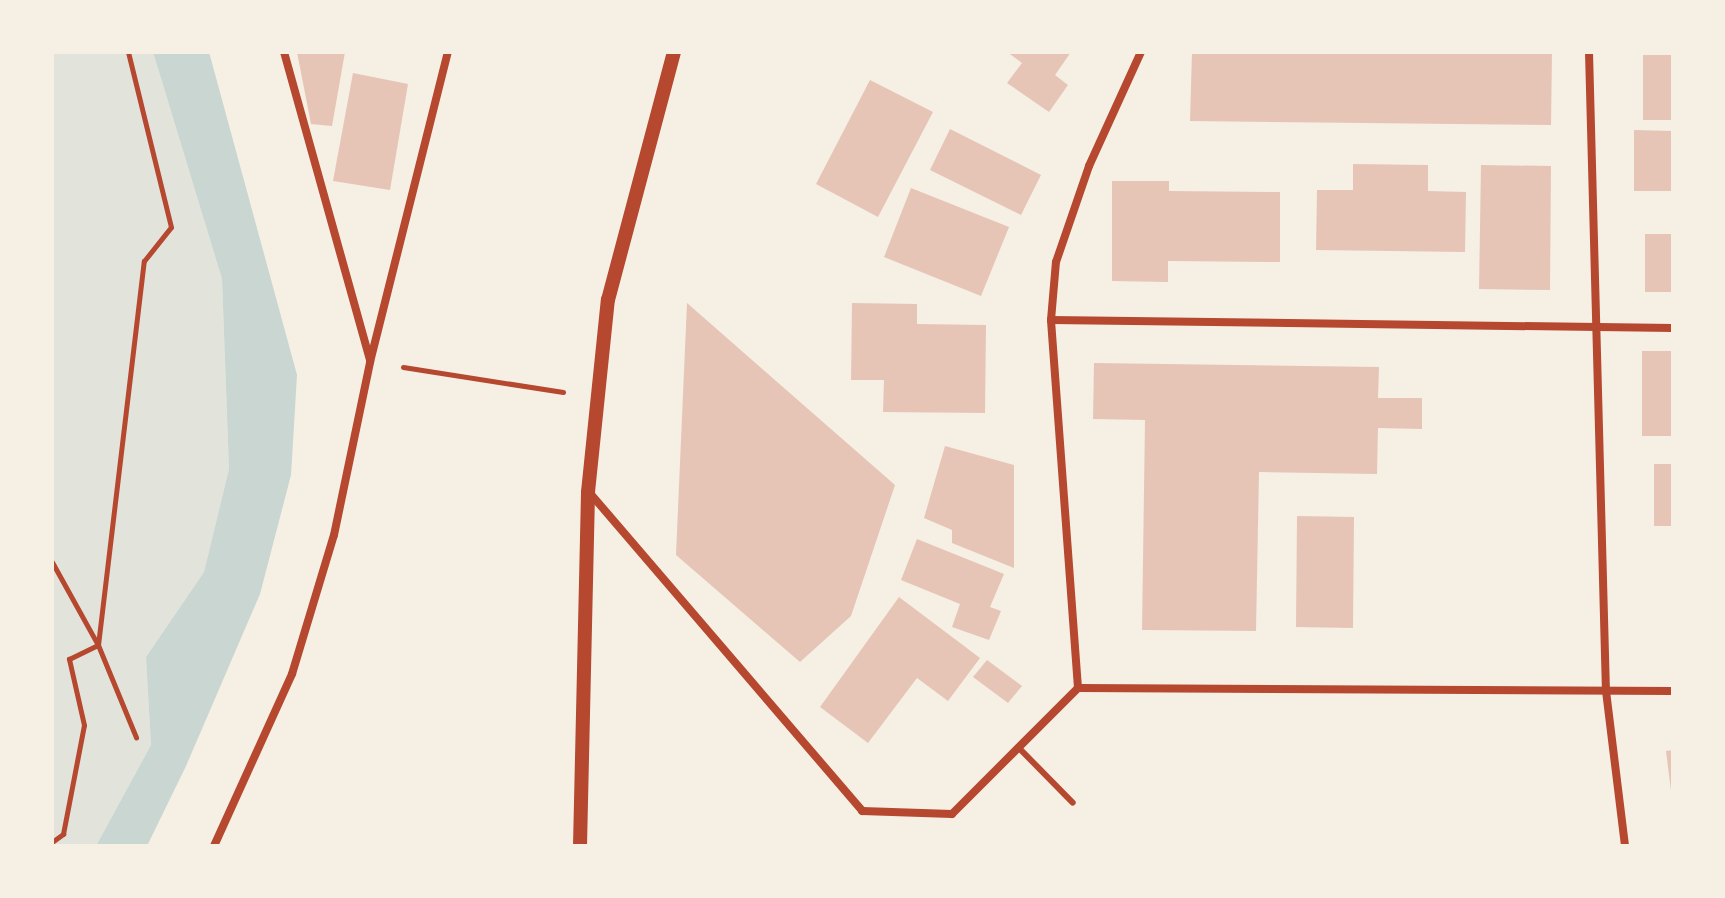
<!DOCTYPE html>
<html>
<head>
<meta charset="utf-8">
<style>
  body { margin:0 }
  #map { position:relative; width:1725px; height:898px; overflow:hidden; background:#f6efe4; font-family:"Space Grotesk",sans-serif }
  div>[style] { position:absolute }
  .green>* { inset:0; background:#e2e4dc }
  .water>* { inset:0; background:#c9d6d2 }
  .building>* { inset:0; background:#e6c5b7 }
  .path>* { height:5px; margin:-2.5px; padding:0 2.5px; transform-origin:2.5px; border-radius:2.5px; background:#b5482f }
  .service>* { height:6px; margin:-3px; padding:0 3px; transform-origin:3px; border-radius:3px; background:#b5482f }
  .minor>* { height:8px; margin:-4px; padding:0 4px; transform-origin:4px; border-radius:4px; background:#b5482f }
  .tertiary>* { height:14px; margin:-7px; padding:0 7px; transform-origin:7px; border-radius:7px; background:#b5482f }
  span { translate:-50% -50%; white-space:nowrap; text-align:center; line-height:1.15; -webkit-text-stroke:6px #f6efe4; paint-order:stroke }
  .frame { position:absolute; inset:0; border:54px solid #f6efe4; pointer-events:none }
</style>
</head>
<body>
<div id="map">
  <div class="green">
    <div style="clip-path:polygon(52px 52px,153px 52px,222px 279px,229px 469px,204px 572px,146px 657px,151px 745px,96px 846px,52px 846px)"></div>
  </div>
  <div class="water">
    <div style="clip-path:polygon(153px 52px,209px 52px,297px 375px,291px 475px,260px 594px,186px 766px,147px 846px,96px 846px,151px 745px,146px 657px,204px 572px,229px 469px,222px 279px)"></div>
  </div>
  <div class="building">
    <div style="clip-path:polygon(297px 52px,345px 52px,332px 126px,311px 124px)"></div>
    <div style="clip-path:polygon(1007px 52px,1071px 52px,1055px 75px,1068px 85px,1049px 112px,1007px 83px,1022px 63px)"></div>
    <div style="clip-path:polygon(1192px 52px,1552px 52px,1551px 125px,1190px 121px)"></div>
    <div style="clip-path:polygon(1643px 55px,1673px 55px,1673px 120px,1643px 120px)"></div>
    <div style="clip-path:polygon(353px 73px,408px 84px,390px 190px,333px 181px)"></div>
    <div style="clip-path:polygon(870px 80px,933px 112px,878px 217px,816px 184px)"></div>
    <div style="clip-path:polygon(950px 129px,1041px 175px,1021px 215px,930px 170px)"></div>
    <div style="clip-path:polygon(1634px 130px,1673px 131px,1673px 191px,1634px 191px)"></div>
    <div style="clip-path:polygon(1353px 164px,1428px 165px,1428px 191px,1466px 192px,1465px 252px,1316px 250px,1317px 190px,1353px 190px)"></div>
    <div style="clip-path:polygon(1481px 165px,1551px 166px,1550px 290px,1479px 289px)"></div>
    <div style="clip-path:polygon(1112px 181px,1169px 181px,1169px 191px,1280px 192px,1280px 262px,1168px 261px,1168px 282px,1112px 281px)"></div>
    <div style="clip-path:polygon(911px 188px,1009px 227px,981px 296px,884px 257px)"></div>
    <div style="clip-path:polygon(1645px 234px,1673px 234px,1673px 292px,1645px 292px)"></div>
    <div style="clip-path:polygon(687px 303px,895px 485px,851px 616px,800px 662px,676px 555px)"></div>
    <div style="clip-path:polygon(852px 303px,917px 304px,917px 324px,986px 325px,985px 413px,883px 412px,884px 380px,851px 380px)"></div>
    <div style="clip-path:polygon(1642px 351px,1673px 351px,1673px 436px,1642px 436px)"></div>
    <div style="clip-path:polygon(1094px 363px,1379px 367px,1378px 398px,1422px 398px,1422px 429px,1378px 428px,1377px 474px,1259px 472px,1256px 631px,1142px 630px,1145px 420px,1093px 419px)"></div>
    <div style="clip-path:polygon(945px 446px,1014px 465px,1014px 568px,952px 543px,952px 530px,924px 518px)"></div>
    <div style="clip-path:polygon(1654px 464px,1673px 464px,1673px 526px,1654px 526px)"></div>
    <div style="clip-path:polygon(1297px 516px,1354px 517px,1353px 628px,1296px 627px)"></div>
    <div style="clip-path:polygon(917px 539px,1004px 574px,990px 607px,1001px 611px,989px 640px,952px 627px,960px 604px,901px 580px)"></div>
    <div style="clip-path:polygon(899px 597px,980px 658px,948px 701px,917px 678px,868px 743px,820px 707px)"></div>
    <div style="clip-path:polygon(987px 660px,1022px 686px,1008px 703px,973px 677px)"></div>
    <div style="clip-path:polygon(1673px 750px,1673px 791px,1671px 791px,1666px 751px)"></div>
  </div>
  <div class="path">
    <div style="left:403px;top:367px;width:162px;rotate:8.9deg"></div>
    <div style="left:52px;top:562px;width:95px;rotate:61deg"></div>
    <div style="left:98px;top:645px;width:100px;rotate:67.6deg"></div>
    <div style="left:98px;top:645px;width:387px;rotate:-83.2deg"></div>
    <div style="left:144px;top:261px;width:43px;rotate:-51.5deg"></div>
    <div style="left:171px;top:227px;width:180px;rotate:-103.8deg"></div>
    <div style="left:52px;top:842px;width:14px;rotate:-36deg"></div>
    <div style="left:63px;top:834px;width:111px;rotate:-79.1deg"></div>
    <div style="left:84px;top:725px;width:68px;rotate:-102.8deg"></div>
    <div style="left:69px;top:659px;width:32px;rotate:-26deg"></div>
  </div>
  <div class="service">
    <div style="left:1018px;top:747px;width:78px;rotate:45.5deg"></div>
  </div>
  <div class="minor">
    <div style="left:284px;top:52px;width:320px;rotate:74.4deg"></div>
    <div style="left:1589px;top:52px;width:639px;rotate:88.48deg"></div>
    <div style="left:1606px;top:691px;width:156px;rotate:83deg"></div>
    <div style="left:1051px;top:320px;width:622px;rotate:0.74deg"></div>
    <div style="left:589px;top:492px;width:420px;rotate:49.4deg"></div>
    <div style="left:862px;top:811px;width:90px;rotate:1.9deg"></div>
    <div style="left:952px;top:814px;width:178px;rotate:-45deg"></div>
    <div style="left:1078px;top:688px;width:369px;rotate:-94.2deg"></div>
    <div style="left:1051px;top:320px;width:58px;rotate:-85.1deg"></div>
    <div style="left:1056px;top:262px;width:102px;rotate:-71deg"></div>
    <div style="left:1089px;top:166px;width:125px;rotate:-65.5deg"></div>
    <div style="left:1078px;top:688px;width:595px;rotate:0.29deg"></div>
    <div style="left:214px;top:846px;width:189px;rotate:-65.6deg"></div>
    <div style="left:292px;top:674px;width:145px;rotate:-73.2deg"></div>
    <div style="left:334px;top:535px;width:177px;rotate:-78.2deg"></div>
    <div style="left:370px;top:362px;width:320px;rotate:-75.9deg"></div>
  </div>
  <div class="tertiary">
    <div style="left:580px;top:846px;width:354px;rotate:-88.7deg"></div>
    <div style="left:588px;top:492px;width:193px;rotate:-84.1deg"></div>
    <div style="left:608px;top:300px;width:257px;rotate:-75.1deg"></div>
  </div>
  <div class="frame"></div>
</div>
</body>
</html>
